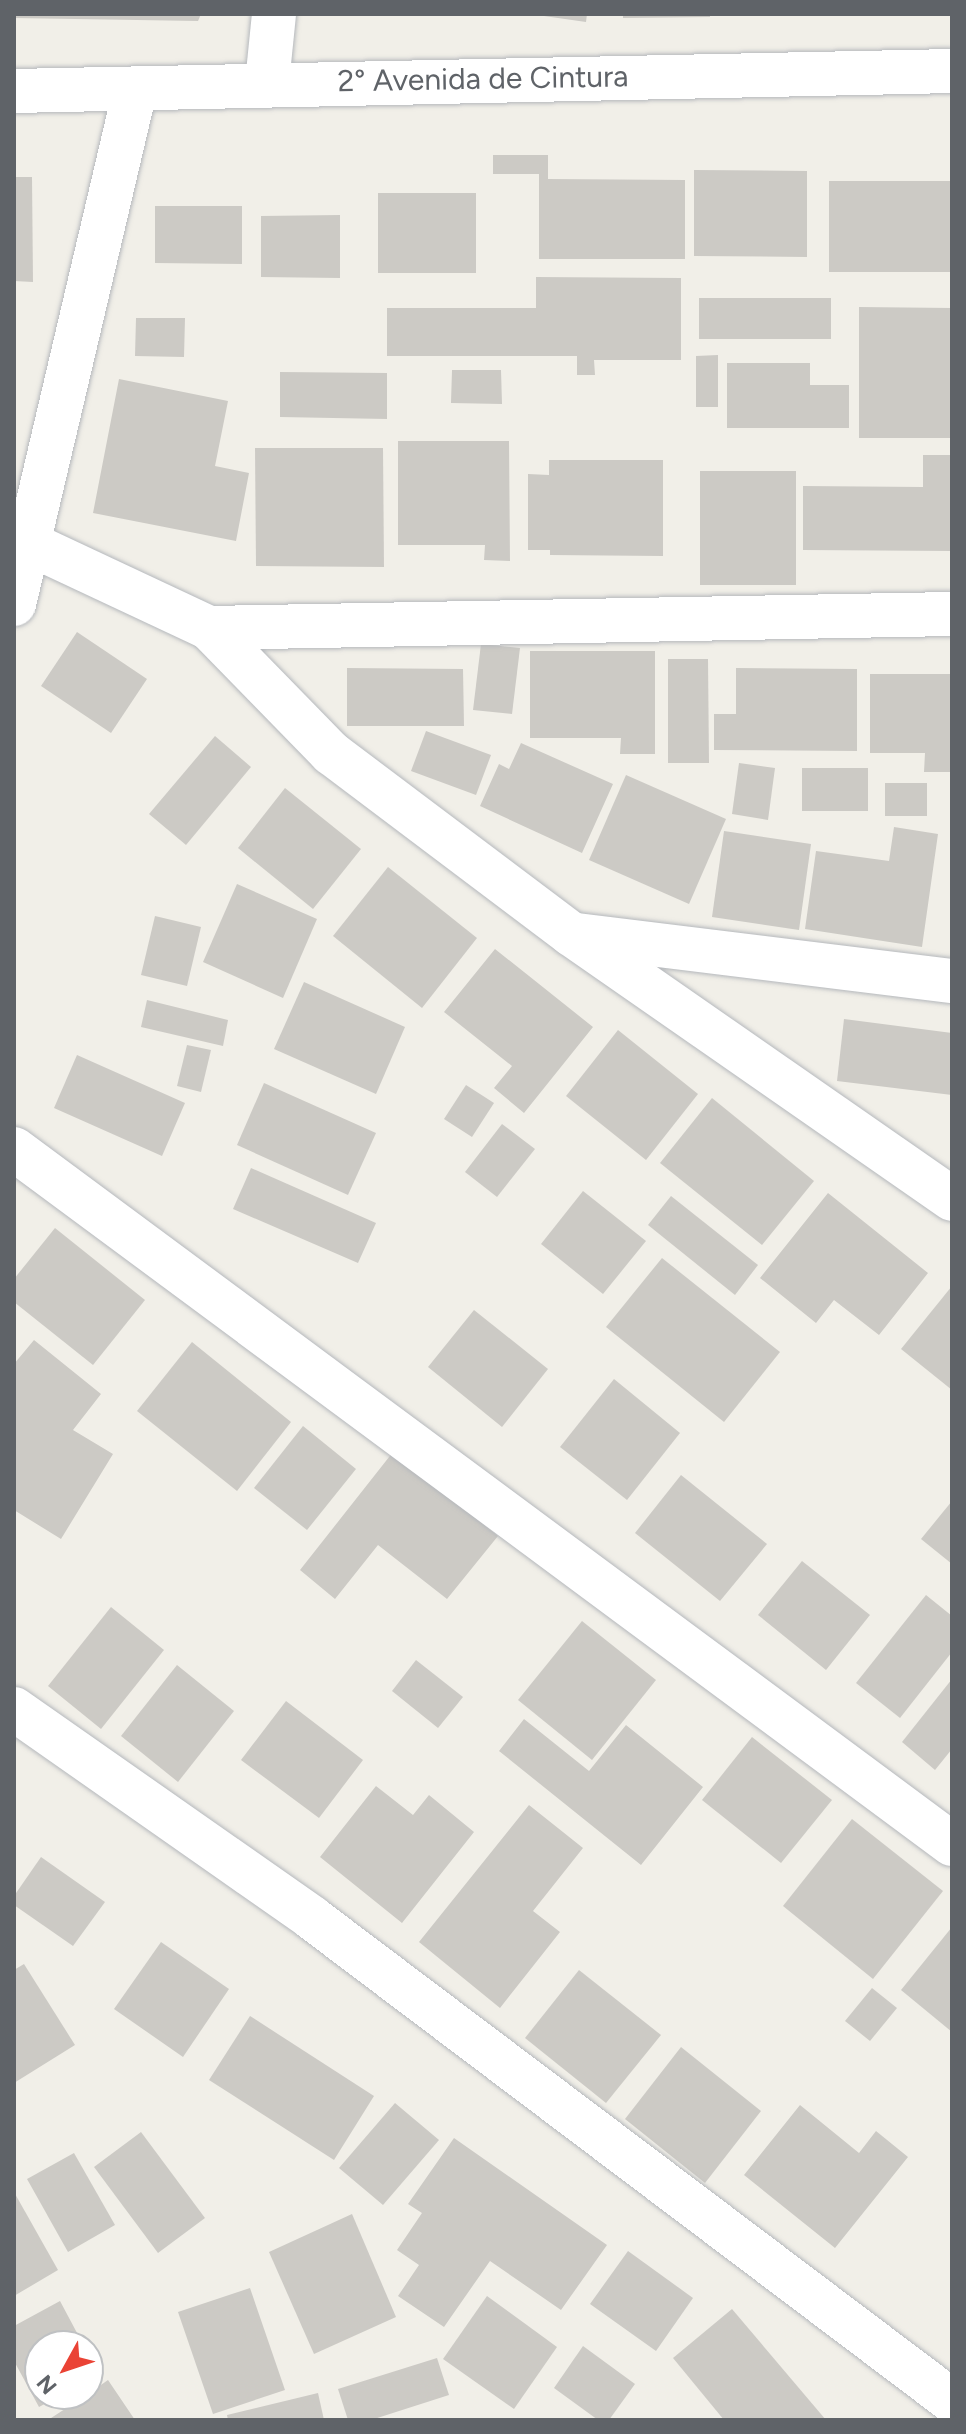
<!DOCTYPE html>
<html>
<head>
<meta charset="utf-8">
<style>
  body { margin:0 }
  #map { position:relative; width:966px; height:2434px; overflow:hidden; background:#f1efe8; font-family:Figtree,sans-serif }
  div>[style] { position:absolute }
  .building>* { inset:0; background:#cccac5 }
  .roads { filter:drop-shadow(0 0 2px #b5b8bc) drop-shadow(0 0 2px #b5b8bc) }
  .minor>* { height:44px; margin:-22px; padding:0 22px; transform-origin:22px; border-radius:22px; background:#fff }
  span { translate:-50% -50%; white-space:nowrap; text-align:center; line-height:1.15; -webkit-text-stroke:8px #fff; paint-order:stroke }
  .street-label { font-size:30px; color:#5f6368 }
  .frame { position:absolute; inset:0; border:16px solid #5f6368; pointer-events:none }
  .north { position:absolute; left:24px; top:2330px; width:80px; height:80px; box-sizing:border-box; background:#fff; border:2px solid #bfc1c3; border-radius:50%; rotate:230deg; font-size:22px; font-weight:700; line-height:32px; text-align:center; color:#5f6368 }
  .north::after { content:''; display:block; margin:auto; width:28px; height:36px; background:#ea4335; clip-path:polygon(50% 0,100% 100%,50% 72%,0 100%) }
</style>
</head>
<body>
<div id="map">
  <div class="building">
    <div style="clip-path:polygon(14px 14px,201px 14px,198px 21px,14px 18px)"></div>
    <div style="clip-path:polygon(530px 14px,587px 14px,586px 22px)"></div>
    <div style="clip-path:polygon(623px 14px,710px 14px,710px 17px,623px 18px)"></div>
    <div style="clip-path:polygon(493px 155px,548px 155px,548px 179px,685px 180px,685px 259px,539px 259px,539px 174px,493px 174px)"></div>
    <div style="clip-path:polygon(694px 170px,807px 171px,807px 257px,694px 256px)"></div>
    <div style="clip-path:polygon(14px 177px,32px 177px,33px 282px,14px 281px)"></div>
    <div style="clip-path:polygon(829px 181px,952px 181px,952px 272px,829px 272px)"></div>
    <div style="clip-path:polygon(378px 193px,476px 193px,476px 273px,378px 273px)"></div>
    <div style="clip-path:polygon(155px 206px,242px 206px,242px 264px,155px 263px)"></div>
    <div style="clip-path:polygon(340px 215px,340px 278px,261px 277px,261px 216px)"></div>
    <div style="clip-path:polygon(536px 277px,681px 278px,681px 360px,594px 360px,595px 375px,577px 375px,577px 356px,387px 356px,387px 308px,536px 308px)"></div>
    <div style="clip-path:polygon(699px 298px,831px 298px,831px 339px,699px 339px)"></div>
    <div style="clip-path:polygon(859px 307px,952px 308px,952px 438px,859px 438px)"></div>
    <div style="clip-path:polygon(136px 318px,185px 318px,184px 357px,135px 356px)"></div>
    <div style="clip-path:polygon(718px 355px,718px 407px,696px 407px,696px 356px)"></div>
    <div style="clip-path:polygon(727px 363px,810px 363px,810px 385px,849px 385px,849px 428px,727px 428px)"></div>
    <div style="clip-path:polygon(452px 370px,501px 370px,502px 404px,451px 403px)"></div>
    <div style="clip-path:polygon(280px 372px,387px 373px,387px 419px,280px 417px)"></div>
    <div style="clip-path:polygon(119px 379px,228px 401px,215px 466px,249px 473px,236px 541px,93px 513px)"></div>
    <div style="clip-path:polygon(398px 441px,509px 441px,510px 561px,484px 560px,485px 545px,398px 545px)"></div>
    <div style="clip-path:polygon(255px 448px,383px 448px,384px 567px,256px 566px)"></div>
    <div style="clip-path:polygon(923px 455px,952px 455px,952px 551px,803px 550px,803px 486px,923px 487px)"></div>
    <div style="clip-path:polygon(549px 460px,663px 460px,663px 556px,550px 555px,550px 550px,528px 550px,528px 474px,549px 475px)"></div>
    <div style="clip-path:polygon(700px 471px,796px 471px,796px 585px,700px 585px)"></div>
    <div style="clip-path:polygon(77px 632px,147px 679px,111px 733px,41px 686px)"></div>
    <div style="clip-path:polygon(481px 644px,520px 648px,512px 714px,473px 710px)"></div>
    <div style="clip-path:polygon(530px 651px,655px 651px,655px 754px,620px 754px,621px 738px,530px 738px)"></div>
    <div style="clip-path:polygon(668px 659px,708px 659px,709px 763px,668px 763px)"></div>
    <div style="clip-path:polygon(347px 668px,463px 669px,464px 726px,347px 726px)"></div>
    <div style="clip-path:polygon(736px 668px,857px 669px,857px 751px,714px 750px,714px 714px,736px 714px)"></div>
    <div style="clip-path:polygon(870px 674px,952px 674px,952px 772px,924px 772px,925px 753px,870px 753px)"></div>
    <div style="clip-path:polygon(426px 731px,491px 755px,476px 795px,411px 771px)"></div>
    <div style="clip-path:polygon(215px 736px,251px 767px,186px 845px,149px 814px)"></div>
    <div style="clip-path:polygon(521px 743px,613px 784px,582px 853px,480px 806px,499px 764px,509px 769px)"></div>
    <div style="clip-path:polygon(739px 763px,775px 768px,768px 820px,732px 814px)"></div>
    <div style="clip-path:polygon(802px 768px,868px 768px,868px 811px,802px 811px)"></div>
    <div style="clip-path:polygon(626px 775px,726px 819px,689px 904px,589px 860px)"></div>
    <div style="clip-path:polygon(885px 783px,927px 783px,927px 816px,885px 816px)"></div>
    <div style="clip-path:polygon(285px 788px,361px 849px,313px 909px,238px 848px)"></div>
    <div style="clip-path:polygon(894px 827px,938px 834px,922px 947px,805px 929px,816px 851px,889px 861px)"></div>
    <div style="clip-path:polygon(724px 831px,811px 844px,799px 930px,712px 917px)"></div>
    <div style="clip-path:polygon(388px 867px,477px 938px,422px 1008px,333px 936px)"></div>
    <div style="clip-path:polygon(237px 884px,317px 919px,283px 998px,203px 962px)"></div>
    <div style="clip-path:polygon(155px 916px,201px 927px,187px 986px,141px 975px)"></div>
    <div style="clip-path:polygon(495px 949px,593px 1027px,524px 1113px,494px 1088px,512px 1066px,444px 1012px)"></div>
    <div style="clip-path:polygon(304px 982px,405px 1027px,376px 1094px,274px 1049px)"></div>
    <div style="clip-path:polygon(147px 1000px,228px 1020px,223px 1046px,141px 1027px)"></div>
    <div style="clip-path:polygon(844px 1019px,952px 1033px,952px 1095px,837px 1081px)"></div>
    <div style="clip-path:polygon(618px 1030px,698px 1094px,646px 1160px,566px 1096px)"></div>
    <div style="clip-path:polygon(187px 1045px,211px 1050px,201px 1092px,177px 1086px)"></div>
    <div style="clip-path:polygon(77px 1055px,185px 1103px,162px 1156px,54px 1108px)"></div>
    <div style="clip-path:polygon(264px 1083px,376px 1133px,348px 1195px,237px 1145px)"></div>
    <div style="clip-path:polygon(466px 1085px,494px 1103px,472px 1137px,444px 1119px)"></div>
    <div style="clip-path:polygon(712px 1098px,814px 1181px,762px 1245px,660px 1163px)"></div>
    <div style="clip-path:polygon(502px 1124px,535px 1149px,497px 1197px,465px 1172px)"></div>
    <div style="clip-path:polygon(251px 1168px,376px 1223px,358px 1263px,233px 1209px)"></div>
    <div style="clip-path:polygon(583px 1191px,646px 1241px,603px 1294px,541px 1244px)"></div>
    <div style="clip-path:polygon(828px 1193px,928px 1273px,879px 1335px,834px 1300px,816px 1323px,760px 1278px)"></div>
    <div style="clip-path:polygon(671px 1196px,758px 1265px,735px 1295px,648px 1225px)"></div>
    <div style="clip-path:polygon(55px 1228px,145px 1300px,93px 1365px,14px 1302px,14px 1279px)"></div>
    <div style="clip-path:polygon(662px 1258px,780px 1352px,724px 1422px,606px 1327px)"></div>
    <div style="clip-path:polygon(952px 1286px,952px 1390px,901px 1349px)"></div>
    <div style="clip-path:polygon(474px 1310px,548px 1369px,502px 1427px,428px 1367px)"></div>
    <div style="clip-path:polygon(34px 1340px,101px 1394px,73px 1430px,113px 1454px,61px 1539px,14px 1510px,14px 1364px)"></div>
    <div style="clip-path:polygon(192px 1342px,291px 1422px,237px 1491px,137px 1411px)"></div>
    <div style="clip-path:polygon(614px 1379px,680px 1433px,627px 1500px,560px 1447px)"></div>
    <div style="clip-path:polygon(303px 1426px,356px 1469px,307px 1530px,254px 1488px)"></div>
    <div style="clip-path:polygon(393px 1452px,498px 1536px,447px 1599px,378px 1545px,335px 1599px,300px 1570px)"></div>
    <div style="clip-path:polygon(681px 1475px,767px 1544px,720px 1601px,635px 1533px)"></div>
    <div style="clip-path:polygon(952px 1501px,952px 1564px,921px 1539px)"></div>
    <div style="clip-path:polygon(802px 1561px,870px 1615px,826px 1670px,758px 1615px)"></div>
    <div style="clip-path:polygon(926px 1595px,952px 1616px,952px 1652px,900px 1718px,856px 1683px)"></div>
    <div style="clip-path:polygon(111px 1607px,164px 1650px,101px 1729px,48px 1686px)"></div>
    <div style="clip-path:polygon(582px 1621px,656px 1680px,592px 1760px,518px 1700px)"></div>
    <div style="clip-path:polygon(416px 1660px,463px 1697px,438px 1728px,392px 1691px)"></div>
    <div style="clip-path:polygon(177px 1665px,234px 1711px,178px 1782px,121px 1736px)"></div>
    <div style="clip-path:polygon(952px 1679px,952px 1749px,935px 1770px,902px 1742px)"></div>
    <div style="clip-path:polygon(286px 1701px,363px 1760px,319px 1818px,241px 1760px)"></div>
    <div style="clip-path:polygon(524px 1719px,589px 1771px,626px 1725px,703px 1787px,641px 1865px,499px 1751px)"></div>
    <div style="clip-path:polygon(752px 1737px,832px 1800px,781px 1863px,702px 1800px)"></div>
    <div style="clip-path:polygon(376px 1786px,413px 1815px,429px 1795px,474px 1832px,402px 1923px,320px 1857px)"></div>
    <div style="clip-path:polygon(529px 1805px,583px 1848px,533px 1911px,560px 1932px,500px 2008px,419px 1942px)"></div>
    <div style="clip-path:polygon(852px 1819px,943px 1891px,873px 1979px,783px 1906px)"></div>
    <div style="clip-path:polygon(41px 1857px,105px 1902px,73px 1946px,14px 1905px,14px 1896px)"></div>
    <div style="clip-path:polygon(952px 1927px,952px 2032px,901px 1990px)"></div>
    <div style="clip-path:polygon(161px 1942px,229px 1989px,183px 2057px,114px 2009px)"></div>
    <div style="clip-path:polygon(24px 1964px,75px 2045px,14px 2083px,14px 1970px)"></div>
    <div style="clip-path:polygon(579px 1970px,661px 2035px,606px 2103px,525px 2038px)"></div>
    <div style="clip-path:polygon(872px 1988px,897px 2008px,870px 2041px,845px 2021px)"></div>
    <div style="clip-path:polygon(250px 2016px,374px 2096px,334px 2160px,209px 2080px)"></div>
    <div style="clip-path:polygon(681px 2047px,761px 2111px,705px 2183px,625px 2119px)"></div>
    <div style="clip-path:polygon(395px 2103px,439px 2140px,383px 2205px,339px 2168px)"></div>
    <div style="clip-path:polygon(800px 2105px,859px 2153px,876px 2131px,908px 2157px,835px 2248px,744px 2175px)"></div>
    <div style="clip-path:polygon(141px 2132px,205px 2218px,158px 2253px,94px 2167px)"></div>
    <div style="clip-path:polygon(454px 2138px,607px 2245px,561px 2310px,490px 2261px,444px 2327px,398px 2296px,419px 2265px,397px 2250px,422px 2213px,408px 2204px)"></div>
    <div style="clip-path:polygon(74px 2153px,115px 2225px,68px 2252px,27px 2179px)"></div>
    <div style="clip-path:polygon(14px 2192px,58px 2270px,14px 2296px)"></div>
    <div style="clip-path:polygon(352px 2214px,396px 2317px,314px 2354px,269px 2252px)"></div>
    <div style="clip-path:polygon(628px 2251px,693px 2298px,656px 2351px,590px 2304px)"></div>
    <div style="clip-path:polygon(250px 2288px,285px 2390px,213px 2414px,178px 2312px)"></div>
    <div style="clip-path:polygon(487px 2296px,557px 2347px,514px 2409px,443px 2359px)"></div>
    <div style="clip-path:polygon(60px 2301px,84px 2346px,40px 2346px,40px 2394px,63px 2394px,39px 2407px,14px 2361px,14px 2326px)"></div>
    <div style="clip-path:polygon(732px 2309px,826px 2420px,724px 2420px,673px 2358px)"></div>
    <div style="clip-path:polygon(583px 2346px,635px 2384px,609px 2420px,598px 2420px,554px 2388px)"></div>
    <div style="clip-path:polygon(437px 2358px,449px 2395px,371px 2420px,348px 2420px,338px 2389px)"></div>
    <div style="clip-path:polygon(108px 2380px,135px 2420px,48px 2420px,88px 2394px)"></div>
    <div style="clip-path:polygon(318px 2393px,324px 2420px,228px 2420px,227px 2415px)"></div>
  </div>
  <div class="roads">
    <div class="minor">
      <div style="left:267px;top:83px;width:69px;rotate:-84.2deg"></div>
      <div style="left:14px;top:91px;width:938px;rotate:-1.22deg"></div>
      <div style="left:30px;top:544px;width:198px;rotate:25.1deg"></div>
      <div style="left:209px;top:628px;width:175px;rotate:45.7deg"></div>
      <div style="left:331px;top:753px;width:301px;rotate:37deg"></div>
      <div style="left:571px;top:934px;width:464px;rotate:34.8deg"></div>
      <div style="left:14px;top:604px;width:528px;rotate:-76.75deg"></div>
      <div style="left:209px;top:628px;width:743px;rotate:-1.08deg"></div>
      <div style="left:577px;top:935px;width:378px;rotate:7deg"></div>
      <div style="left:14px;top:1149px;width:1167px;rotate:36.54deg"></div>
      <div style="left:14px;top:1709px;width:364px;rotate:35deg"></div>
      <div style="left:312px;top:1918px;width:802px;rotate:37.04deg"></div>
    </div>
  </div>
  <div class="street-label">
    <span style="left:483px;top:79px;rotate:-1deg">2° Avenida de Cintura</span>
  </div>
  <div class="frame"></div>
  <div class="north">N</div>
</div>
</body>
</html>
